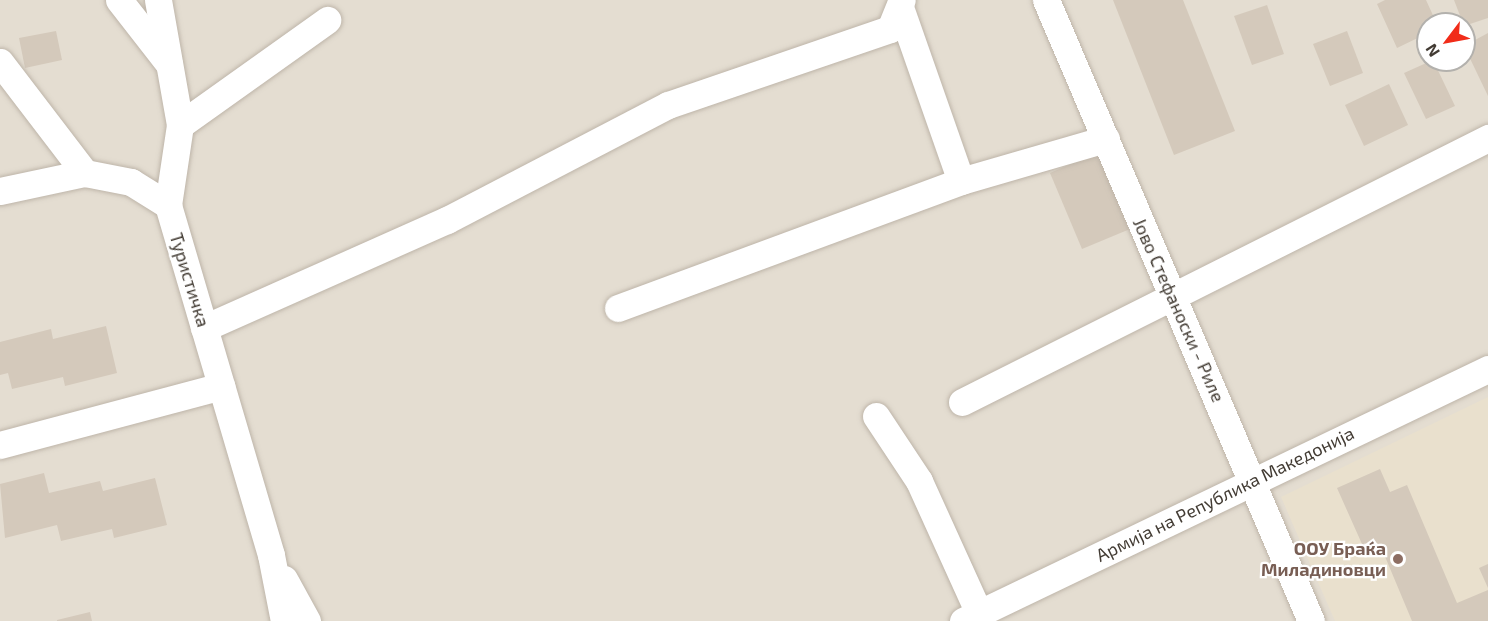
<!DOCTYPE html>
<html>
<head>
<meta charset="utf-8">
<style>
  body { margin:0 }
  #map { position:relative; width:1488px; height:621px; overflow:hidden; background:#f0ebe3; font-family:"Exo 2",sans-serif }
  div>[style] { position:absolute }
  .residential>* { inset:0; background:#e4ddd1 }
  .education>* { inset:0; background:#e9e0cd }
  .building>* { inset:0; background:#d4c9bb }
  .roads { filter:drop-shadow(0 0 2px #beb5a9) drop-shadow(0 0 2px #beb5a9) }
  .minor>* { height:27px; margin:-13.5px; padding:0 13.5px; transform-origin:13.5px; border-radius:13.5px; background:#fff }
  .dots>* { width:16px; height:16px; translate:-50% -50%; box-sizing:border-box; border:3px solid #fff; border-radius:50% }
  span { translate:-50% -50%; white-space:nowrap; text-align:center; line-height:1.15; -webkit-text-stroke:4.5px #fff; paint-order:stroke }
  .street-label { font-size:18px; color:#423b33 }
  .education-label { font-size:18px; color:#785e54; font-weight:700 }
  .right { translate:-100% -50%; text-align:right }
  .north { position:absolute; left:1416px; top:12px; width:60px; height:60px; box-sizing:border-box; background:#fff; border:2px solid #b3b1ad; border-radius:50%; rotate:238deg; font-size:16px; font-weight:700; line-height:24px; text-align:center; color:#423b33 }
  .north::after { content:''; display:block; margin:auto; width:21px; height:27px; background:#f12c19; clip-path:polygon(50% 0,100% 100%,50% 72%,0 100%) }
</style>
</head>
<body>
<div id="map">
  <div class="residential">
    <div style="clip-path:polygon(evenodd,0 0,1488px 0,1488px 621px,0 621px,0 0,1428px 24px,1464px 24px,1464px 60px,1428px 60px,1428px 24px)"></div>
  </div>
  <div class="education">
    <div style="clip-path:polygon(1488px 397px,1488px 621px,1335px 621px,1281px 497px)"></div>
  </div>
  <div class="building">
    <div style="clip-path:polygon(1113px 0,1183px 0,1235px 131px,1174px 155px)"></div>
    <div style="clip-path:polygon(1385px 0,1426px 0,1437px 24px,1428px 24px,1428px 33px,1397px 48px,1377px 4px)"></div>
    <div style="clip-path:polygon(1454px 0,1488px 0,1488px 18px,1464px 26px)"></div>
    <div style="clip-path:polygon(1267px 5px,1284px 54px,1252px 65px,1234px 16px)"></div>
    <div style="clip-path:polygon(56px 31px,62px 60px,25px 68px,19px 38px)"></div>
    <div style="clip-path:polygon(1347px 31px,1363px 73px,1330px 86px,1313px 44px)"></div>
    <div style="clip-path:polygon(1488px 33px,1488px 96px,1464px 46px)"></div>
    <div style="clip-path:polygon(1433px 60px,1455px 106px,1426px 119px,1404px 73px)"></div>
    <div style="clip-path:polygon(1389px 84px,1408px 125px,1364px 146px,1345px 105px)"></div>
    <div style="clip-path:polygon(1098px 152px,1130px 229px,1082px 249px,1050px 173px)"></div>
    <div style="clip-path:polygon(106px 326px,117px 373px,65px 386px,63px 377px,12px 389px,8px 373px,0 375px,0 342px,51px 329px,53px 339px)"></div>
    <div style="clip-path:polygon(1380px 469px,1390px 492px,1407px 485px,1457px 603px,1488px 590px,1488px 621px,1412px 621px,1381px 547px,1366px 553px,1337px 488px)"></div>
    <div style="clip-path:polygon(44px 473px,49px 493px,100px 481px,103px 491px,155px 478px,167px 525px,114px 538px,112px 529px,61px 541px,57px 525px,5px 538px,0 484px)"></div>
    <div style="clip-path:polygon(1488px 564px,1488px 588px,1479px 568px)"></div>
    <div style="clip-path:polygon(90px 612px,92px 621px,57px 621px,57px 620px)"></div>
  </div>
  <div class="roads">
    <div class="minor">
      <div style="left:119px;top:0;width:81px;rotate:52deg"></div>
      <div style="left:158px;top:0;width:127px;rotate:80deg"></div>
      <div style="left:180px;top:125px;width:81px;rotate:98.5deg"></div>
      <div style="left:168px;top:205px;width:365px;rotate:73.6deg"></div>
      <div style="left:271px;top:555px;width:67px;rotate:78.9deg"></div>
      <div style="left:1046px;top:0;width:675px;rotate:66.89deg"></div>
      <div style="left:901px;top:10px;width:181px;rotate:70.7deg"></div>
      <div style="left:0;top:62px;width:140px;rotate:52.6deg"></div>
      <div style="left:180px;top:125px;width:181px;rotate:-35.5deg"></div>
      <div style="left:0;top:191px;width:87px;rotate:-12deg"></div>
      <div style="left:85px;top:173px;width:47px;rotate:11.1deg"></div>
      <div style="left:131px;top:182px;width:44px;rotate:31.9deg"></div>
      <div style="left:618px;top:308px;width:366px;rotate:-20.3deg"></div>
      <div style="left:961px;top:181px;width:151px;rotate:-16.2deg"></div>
      <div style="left:204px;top:328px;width:266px;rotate:-24deg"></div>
      <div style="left:447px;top:220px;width:249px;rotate:-27.5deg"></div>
      <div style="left:668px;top:105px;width:235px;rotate:-18.9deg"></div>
      <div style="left:890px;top:29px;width:31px;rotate:-68deg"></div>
      <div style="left:962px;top:402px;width:589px;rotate:-26.65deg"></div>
      <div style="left:876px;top:416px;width:78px;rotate:56.5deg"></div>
      <div style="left:919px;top:481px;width:145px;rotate:65.6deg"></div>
      <div style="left:0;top:445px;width:229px;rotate:-14.9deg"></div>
      <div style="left:284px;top:579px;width:48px;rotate:61.3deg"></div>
      <div style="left:963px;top:621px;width:582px;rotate:-25.64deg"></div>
    </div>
  </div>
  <div class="dots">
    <div style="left:1398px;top:559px;background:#8d6e63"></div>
  </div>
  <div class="street-label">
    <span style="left:190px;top:280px;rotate:73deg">Туристичка</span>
    <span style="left:1179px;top:310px;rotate:66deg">Јово Стефаноски - Риле</span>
    <span style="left:1225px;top:494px;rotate:-26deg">Армија на Република Македонија</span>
  </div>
  <div class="education-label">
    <span class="right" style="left:1386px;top:559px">ООУ Браќа<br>Миладиновци</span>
  </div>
  <div class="north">N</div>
</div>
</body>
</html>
